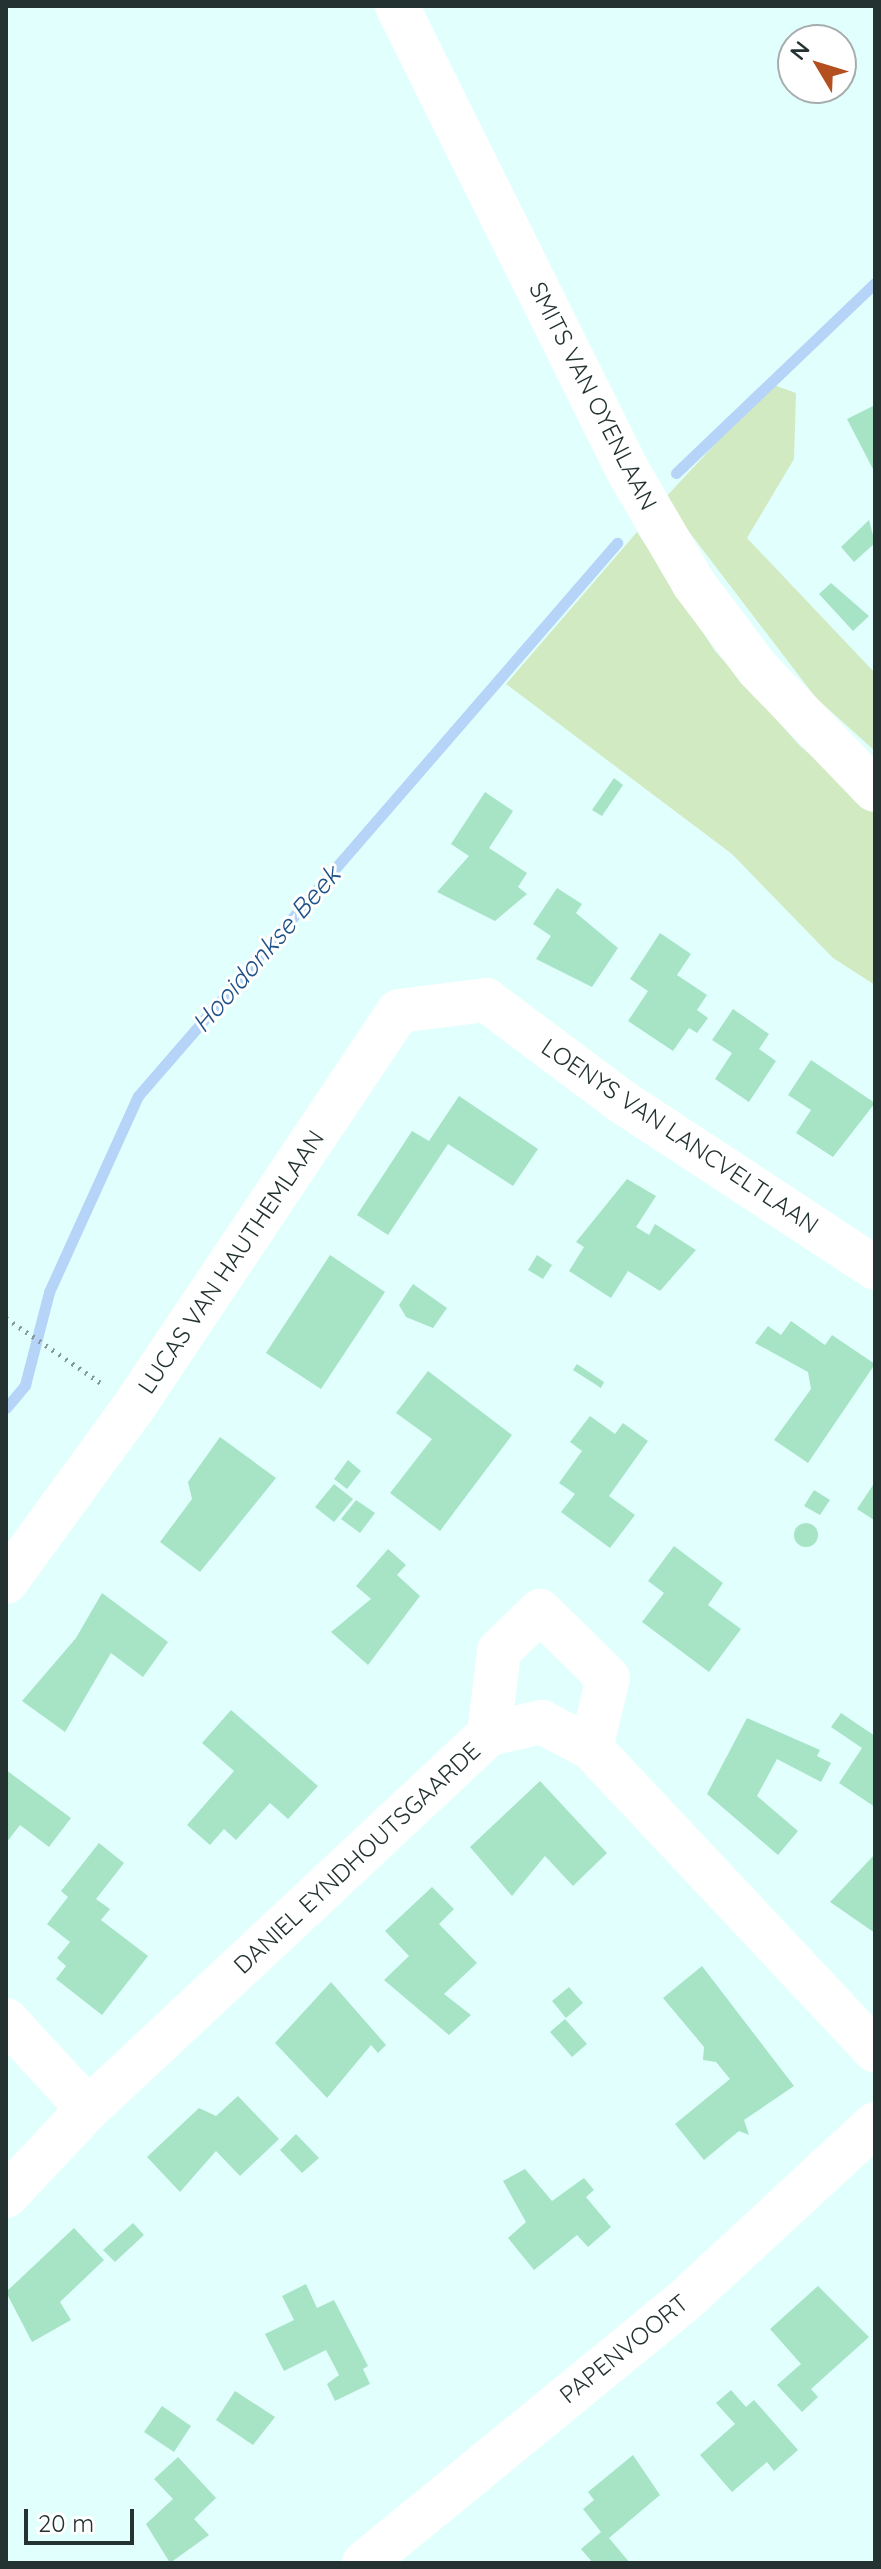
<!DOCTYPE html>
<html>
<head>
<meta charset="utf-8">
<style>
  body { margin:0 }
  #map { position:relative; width:881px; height:2569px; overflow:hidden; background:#e1fffd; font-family:Quicksand,sans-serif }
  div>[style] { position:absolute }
  .green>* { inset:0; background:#d2eac1 }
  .stream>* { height:11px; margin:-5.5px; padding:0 5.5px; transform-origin:5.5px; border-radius:5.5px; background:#b5d4f8 }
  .building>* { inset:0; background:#a7e4c6 }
  .round { border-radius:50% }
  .path>* { height:5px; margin-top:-2.5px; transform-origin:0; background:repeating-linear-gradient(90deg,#839a99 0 2px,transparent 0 8px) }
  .minor>* { height:44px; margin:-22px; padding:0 22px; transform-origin:22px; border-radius:22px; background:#fff }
  .major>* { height:44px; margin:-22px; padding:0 22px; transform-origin:22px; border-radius:22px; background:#fff }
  span { translate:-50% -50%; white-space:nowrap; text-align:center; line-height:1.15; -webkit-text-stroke:6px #fff; paint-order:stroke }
  .street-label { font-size:24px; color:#243332 }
  .water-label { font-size:26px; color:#1f5389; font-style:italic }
  .frame { position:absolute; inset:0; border:8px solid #243332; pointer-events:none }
  .north { position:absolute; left:777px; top:24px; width:80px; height:80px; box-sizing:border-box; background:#fff; border:2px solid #a7adad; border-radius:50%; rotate:308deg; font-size:22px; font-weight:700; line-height:32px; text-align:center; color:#243332 }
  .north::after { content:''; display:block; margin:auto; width:28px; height:36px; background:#b44f20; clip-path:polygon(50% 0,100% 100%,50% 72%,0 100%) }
  .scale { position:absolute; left:24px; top:2509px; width:110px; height:36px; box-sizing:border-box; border:4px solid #243332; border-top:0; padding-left:10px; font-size:24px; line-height:28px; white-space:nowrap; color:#243332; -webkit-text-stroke:6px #fff; paint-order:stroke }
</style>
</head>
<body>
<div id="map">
  <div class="green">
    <div style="clip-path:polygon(771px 384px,796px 393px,794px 459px,747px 538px,875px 673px,875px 751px,816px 698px,664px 499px)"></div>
    <div style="clip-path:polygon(637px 532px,715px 651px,800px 746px,875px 810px,875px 985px,833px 958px,732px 854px,506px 684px)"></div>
  </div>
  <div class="stream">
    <div style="left:676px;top:473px;width:275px;rotate:-43.7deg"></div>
    <div style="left:6px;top:1408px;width:30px;rotate:-50deg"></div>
    <div style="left:25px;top:1385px;width:96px;rotate:-75.5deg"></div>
    <div style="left:49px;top:1292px;width:215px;rotate:-65.6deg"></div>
    <div style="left:138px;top:1096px;width:732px;rotate:-49.1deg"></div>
  </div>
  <div class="building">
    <div style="clip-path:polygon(875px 405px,875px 473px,847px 419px)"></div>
    <div style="clip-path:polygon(869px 520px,875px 543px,854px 562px,841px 547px)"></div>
    <div style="clip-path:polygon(831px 583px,869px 616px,853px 631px,819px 594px)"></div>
    <div style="clip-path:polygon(614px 778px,623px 785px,602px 816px,592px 810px)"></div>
    <div style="clip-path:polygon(485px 792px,513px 811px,489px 848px,527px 873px,518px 887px,527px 894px,495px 921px,437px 892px,469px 856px,451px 844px)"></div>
    <div style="clip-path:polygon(557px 888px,582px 904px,576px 913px,618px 948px,592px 987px,536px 959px,551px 936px,533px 924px)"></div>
    <div style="clip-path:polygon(660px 933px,691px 954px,677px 975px,707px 995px,697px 1010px,708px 1018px,697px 1033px,689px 1028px,673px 1051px,628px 1021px,648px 991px,630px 979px)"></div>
    <div style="clip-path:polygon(733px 1009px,769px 1034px,759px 1049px,776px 1061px,749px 1102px,715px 1079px,732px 1053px,712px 1040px)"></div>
    <div style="clip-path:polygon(811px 1060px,875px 1103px,833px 1157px,796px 1133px,811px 1110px,788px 1095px)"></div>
    <div style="clip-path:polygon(459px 1096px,538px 1149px,513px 1186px,448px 1144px,388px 1235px,357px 1215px,412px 1131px,429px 1141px)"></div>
    <div style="clip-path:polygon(627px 1179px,656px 1196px,636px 1227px,649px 1235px,655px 1224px,696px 1250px,660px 1291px,628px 1271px,611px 1298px,569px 1271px,584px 1247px,576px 1242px)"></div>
    <div style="clip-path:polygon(330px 1255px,385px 1292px,321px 1389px,266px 1353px)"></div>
    <div style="clip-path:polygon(537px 1255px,552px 1265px,543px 1279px,528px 1270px)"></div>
    <div style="clip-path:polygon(413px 1284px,447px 1308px,433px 1328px,406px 1317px,399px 1305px)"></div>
    <div style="clip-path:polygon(791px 1321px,825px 1345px,832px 1335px,875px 1364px,808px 1463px,774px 1440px,811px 1389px,808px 1372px,755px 1343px,768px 1326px,781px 1335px)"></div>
    <div style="clip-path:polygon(577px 1364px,604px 1382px,601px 1388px,573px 1370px)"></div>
    <div style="clip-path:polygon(428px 1371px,512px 1435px,440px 1531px,390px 1493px,432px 1439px,396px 1413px)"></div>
    <div style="clip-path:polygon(590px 1416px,615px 1434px,623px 1423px,648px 1441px,609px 1496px,635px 1515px,610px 1548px,561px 1512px,575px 1494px,559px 1483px,582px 1451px,570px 1442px)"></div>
    <div style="clip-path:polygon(220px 1437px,276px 1478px,200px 1572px,160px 1542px,192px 1499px,188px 1482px)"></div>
    <div style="clip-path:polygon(348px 1460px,361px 1471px,347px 1489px,334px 1479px)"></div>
    <div style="clip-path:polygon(875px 1482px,875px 1519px,874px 1520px,857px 1509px)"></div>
    <div style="clip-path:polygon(334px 1484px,353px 1499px,334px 1522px,315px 1507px)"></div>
    <div style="clip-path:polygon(814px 1490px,830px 1500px,820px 1515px,804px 1506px)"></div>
    <div style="clip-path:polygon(356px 1500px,375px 1513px,360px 1533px,341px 1519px)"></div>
    <div class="round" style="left:794px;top:1523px;width:24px;height:24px"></div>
    <div style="clip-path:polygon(674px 1546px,723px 1583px,708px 1605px,741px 1629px,709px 1672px,642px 1622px,664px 1593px,648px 1581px)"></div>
    <div style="clip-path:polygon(388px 1549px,406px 1565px,397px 1575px,420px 1596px,368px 1665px,331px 1632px,371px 1599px,356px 1586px)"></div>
    <div style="clip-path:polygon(102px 1593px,168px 1642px,143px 1677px,111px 1653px,65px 1732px,22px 1701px,76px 1638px)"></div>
    <div style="clip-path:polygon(231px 1710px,318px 1786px,288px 1819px,270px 1803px,236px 1840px,224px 1829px,210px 1845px,187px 1825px,234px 1771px,202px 1743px)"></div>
    <div style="clip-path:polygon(841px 1713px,875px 1736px,875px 1807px,839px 1783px,862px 1748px,831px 1727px)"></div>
    <div style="clip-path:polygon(747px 1718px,820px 1750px,817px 1756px,831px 1763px,821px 1782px,777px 1759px,757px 1796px,798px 1831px,778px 1855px,707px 1794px)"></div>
    <div style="clip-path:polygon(6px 1770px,71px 1818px,49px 1847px,20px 1825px,6px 1843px)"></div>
    <div style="clip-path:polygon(540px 1781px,607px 1853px,573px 1886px,545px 1856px,512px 1896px,470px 1847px)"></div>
    <div style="clip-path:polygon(99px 1843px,124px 1863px,96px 1899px,110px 1909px,101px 1920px,148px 1956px,102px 2015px,56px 1979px,66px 1966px,57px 1958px,70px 1942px,47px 1924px,68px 1897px,61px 1891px)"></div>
    <div style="clip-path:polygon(875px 1854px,875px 1933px,830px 1902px)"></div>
    <div style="clip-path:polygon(432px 1887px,454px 1909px,439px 1924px,477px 1963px,444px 1994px,471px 2015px,449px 2035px,384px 1980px,409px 1956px,385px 1931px)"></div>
    <div style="clip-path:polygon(702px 1966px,794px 2086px,744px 2120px,749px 2135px,739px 2131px,704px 2160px,675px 2124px,730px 2079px,716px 2062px,703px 2060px,704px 2047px,663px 1998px)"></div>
    <div style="clip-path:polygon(331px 1982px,386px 2045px,378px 2053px,371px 2045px,327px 2098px,275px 2043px)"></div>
    <div style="clip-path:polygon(569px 1987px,583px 2003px,566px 2018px,552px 2001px)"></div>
    <div style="clip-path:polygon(565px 2019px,587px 2044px,572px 2057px,550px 2032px)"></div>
    <div style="clip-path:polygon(238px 2096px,279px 2139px,240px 2176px,216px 2151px,180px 2192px,147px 2157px,199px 2108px,216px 2116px)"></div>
    <div style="clip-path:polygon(296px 2134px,319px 2158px,302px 2173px,280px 2150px)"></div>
    <div style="clip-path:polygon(525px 2169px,552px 2201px,584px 2178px,594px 2190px,586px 2197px,611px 2227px,588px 2247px,577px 2235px,534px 2270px,508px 2238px,526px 2222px,503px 2181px)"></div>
    <div style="clip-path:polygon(133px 2223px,144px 2235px,115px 2262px,103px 2250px)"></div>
    <div style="clip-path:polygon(74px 2228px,104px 2260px,60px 2302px,71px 2320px,32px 2342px,6px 2292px)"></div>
    <div style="clip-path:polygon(306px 2284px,317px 2308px,334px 2300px,368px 2366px,363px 2369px,370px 2384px,335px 2401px,327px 2384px,339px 2375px,326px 2350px,284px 2371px,265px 2334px,294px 2320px,282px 2296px)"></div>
    <div style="clip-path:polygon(818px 2286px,869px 2337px,811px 2389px,818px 2397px,802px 2412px,777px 2385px,801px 2364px,770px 2329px)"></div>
    <div style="clip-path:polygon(731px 2390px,746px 2407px,754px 2400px,798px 2450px,774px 2471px,767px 2462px,732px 2492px,700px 2455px,735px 2424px,716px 2403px)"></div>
    <div style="clip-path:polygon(235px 2391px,275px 2417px,253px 2445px,216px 2420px)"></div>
    <div style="clip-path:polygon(162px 2406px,191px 2426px,174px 2452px,144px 2432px)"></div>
    <div style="clip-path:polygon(633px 2455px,660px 2495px,609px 2538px,630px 2563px,593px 2563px,581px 2549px,601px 2532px,583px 2509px,594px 2500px,588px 2492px)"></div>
    <div style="clip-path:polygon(178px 2457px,216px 2498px,194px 2519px,209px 2535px,170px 2563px,146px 2524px,173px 2499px,154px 2479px)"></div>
  </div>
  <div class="path">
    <div style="left:6px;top:1318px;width:115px;rotate:34.4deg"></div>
  </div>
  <div class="minor">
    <div style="left:6px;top:1582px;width:219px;rotate:-53.9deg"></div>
    <div style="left:135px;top:1405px;width:474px;rotate:-56.2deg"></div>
    <div style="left:399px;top:1011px;width:88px;rotate:-7.2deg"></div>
    <div style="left:486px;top:1000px;width:169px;rotate:36.8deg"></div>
    <div style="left:621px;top:1101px;width:304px;rotate:33.3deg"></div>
    <div style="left:489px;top:1734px;width:84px;rotate:-83.1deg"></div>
    <div style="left:499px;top:1651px;width:57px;rotate:-44.3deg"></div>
    <div style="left:540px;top:1611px;width:95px;rotate:44.6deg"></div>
    <div style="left:608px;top:1678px;width:72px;rotate:103.7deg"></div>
    <div style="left:6px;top:2020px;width:121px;rotate:47.3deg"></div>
    <div style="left:6px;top:2196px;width:120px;rotate:-46.7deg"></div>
    <div style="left:88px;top:2109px;width:549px;rotate:-43.08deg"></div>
    <div style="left:489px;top:1734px;width:54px;rotate:-12.8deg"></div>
    <div style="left:542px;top:1722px;width:55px;rotate:28deg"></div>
    <div style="left:591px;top:1748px;width:415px;rotate:46.8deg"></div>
    <div style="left:364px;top:2563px;width:412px;rotate:-39.3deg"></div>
    <div style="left:683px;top:2302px;width:262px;rotate:-42.8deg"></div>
  </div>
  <div class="major">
    <div style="left:397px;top:6px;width:519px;rotate:63.58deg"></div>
    <div style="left:628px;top:471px;width:131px;rotate:59.7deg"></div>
    <div style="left:694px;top:584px;width:106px;rotate:53deg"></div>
    <div style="left:758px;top:669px;width:168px;rotate:46deg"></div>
  </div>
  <div class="street-label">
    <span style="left:593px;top:396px;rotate:63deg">SMITS VAN OYENLAAN</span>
    <span style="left:680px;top:1136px;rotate:34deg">LOENYS VAN LANCVELTLAAN</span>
    <span style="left:231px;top:1262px;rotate:-56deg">LUCAS VAN HAUTHEMLAAN</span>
    <span style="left:357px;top:1858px;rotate:-43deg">DANIEL EYNDHOUTSGAARDE</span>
    <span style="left:624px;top:2349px;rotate:-39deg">PAPENVOORT</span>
  </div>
  <div class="water-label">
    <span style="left:266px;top:949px;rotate:-49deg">Hooidonkse Beek</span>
  </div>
  <div class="frame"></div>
  <div class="north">N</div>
  <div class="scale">20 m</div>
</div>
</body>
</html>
